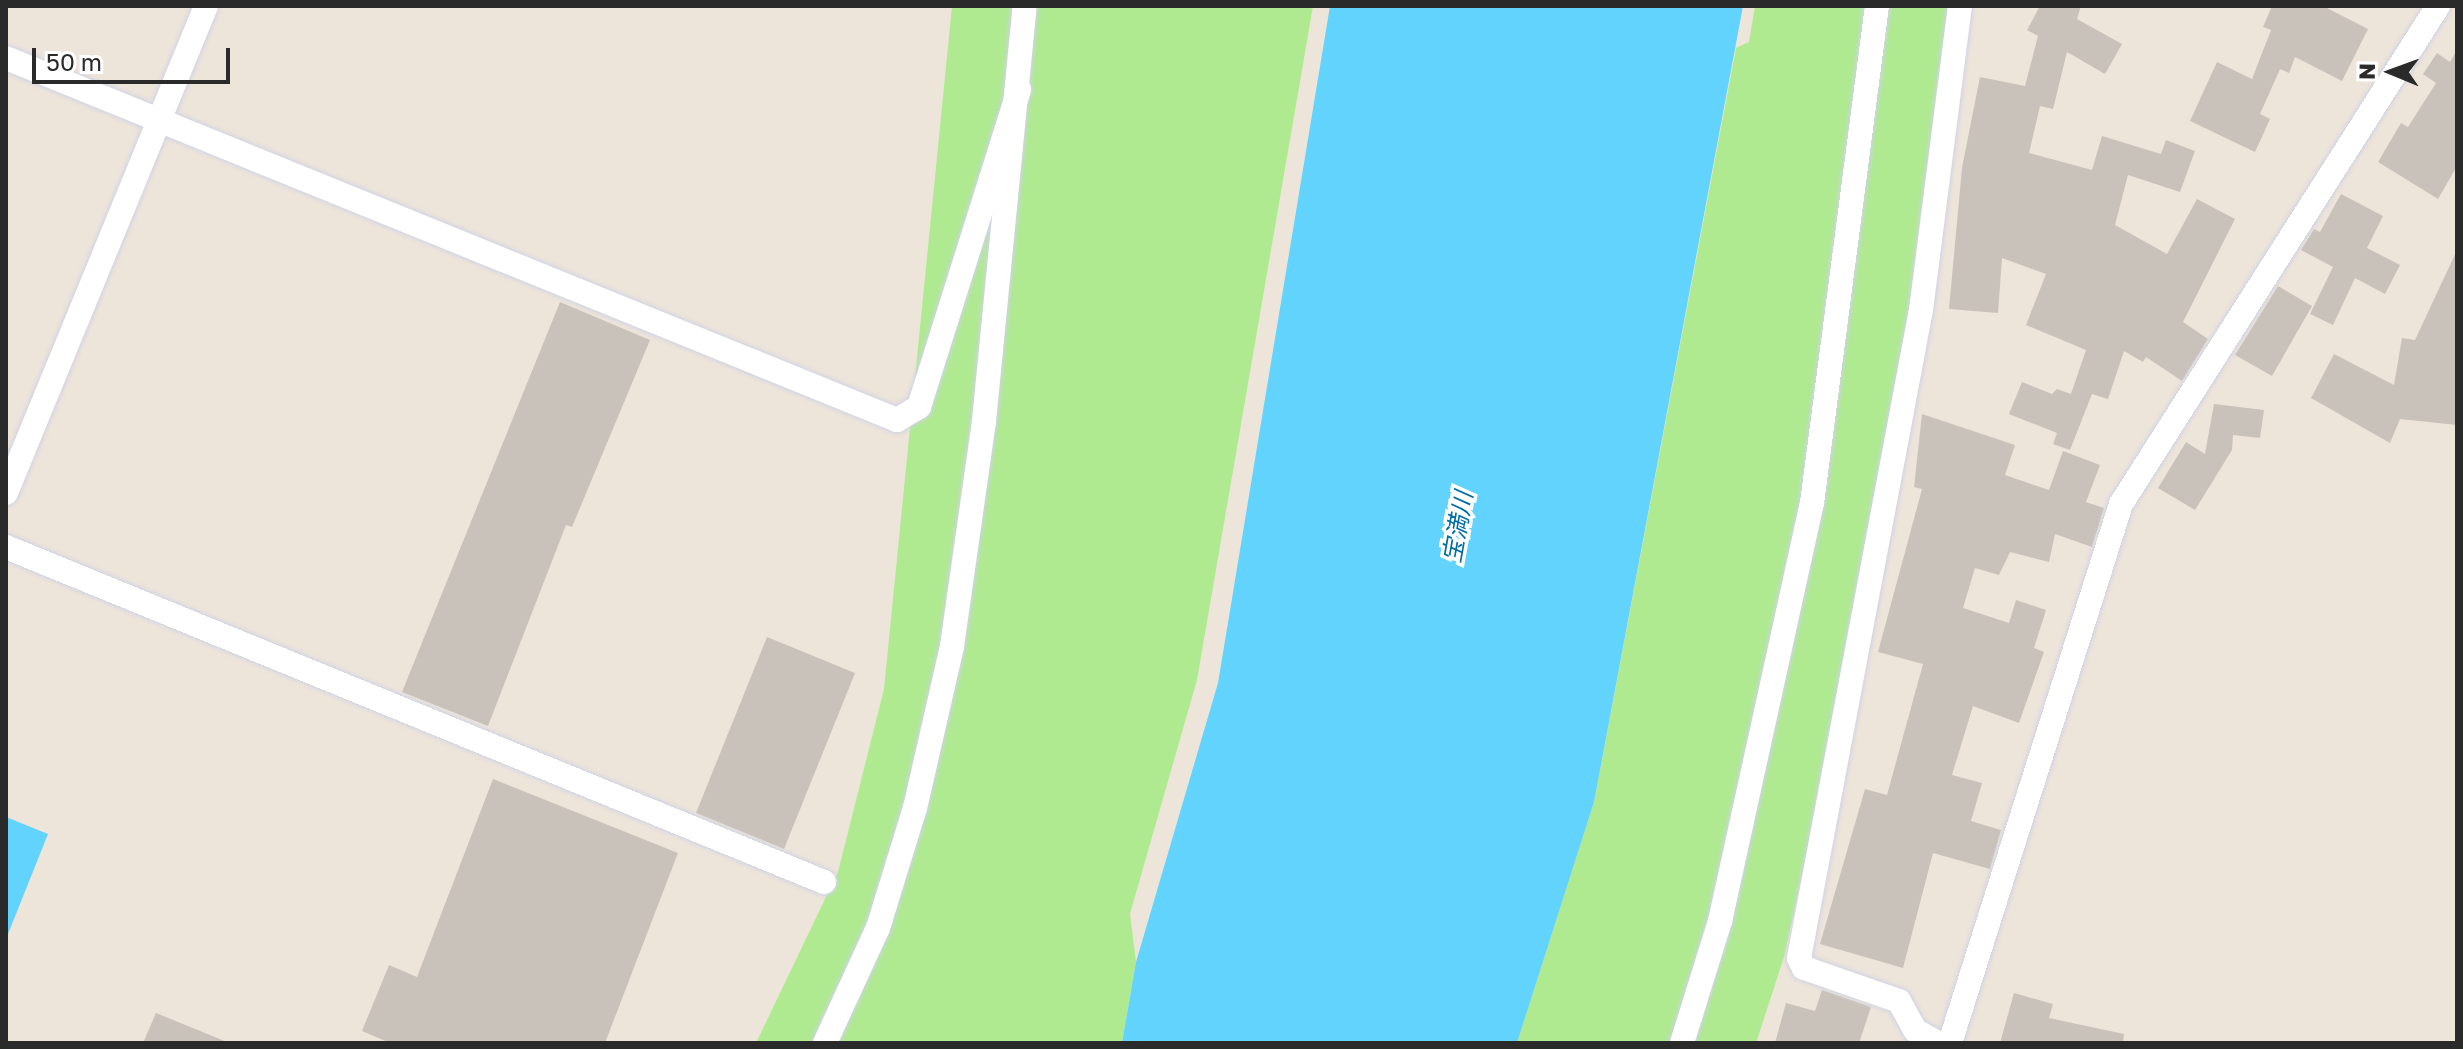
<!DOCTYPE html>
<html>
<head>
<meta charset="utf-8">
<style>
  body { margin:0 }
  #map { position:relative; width:2463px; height:1049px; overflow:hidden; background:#eee5da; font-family:"Golos Text","Noto Sans JP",sans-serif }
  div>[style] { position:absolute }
  .green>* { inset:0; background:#afea90 }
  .water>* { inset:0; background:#61d3fc }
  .building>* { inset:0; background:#c9c2ba }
  .roads { filter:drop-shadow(0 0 2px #cfd3e4) drop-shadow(0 0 2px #cfd3e4) }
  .minor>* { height:24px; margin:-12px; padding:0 12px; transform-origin:12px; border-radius:12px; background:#fff }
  span { translate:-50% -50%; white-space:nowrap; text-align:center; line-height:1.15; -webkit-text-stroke:7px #fff; paint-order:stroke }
  .water-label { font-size:24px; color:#006ea7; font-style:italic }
  .frame { position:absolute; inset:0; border:8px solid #2a2a2a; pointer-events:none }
  .north { position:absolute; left:2351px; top:32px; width:80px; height:80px; -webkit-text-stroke:6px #fff; paint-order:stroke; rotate:271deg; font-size:22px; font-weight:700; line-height:32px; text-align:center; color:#2a2a2a }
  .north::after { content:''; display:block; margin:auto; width:28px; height:36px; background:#2a2a2a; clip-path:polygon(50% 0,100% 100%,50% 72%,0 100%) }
  .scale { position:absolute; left:32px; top:48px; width:198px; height:36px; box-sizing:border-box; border:4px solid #2a2a2a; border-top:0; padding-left:10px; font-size:24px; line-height:28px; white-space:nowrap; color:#2a2a2a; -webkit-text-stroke:6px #fff; paint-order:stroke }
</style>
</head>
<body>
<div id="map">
  <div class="green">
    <div style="clip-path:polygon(952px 6px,1313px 6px,1197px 680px,1130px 914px,1136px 962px,1122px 1043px,756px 1043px,838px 872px,884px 689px)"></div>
    <div style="clip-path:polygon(1755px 6px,1948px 6px,1932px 176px,1842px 694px,1784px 957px,1756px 1043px,1517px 1043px,1594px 802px,1736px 48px,1749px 42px)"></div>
  </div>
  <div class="water">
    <div style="clip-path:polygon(1330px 6px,1743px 6px,1594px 802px,1517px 1043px,1122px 1043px,1136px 962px,1218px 683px)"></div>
    <div style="clip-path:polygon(6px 817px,48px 834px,6px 939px)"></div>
  </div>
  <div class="building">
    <div style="clip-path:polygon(2040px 6px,2081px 6px,2077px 19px,2122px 44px,2105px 74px,2067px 52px,2053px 109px,2040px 106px,2029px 153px,2092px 170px,2102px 136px,2161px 154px,2166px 140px,2195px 151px,2180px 192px,2128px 175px,2115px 225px,2167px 254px,2197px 199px,2235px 219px,2183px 322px,2208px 339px,2182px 381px,2146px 357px,2143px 362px,2124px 351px,2108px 399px,2092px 394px,2070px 450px,2053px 444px,2057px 433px,2009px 414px,2022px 382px,2052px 394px,2057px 389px,2071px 394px,2086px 350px,2026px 325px,2046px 274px,2002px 258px,1998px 313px,1949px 309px,1962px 168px,1980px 77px,2025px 86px,2038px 36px,2027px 30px)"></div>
    <div style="clip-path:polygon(2272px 6px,2323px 6px,2368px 29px,2342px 81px,2295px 57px,2289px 73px,2280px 69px,2260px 114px,2270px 119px,2255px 152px,2190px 121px,2217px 62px,2252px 79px,2271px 30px,2263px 27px)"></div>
    <div style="clip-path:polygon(2457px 50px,2457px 166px,2438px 199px,2378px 162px,2401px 123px,2408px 127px,2436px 83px,2423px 74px,2437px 53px,2450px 62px)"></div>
    <div style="clip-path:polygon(2341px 194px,2383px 216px,2367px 248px,2400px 265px,2385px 294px,2355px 278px,2333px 325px,2310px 314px,2333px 267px,2301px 250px,2314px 229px,2320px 232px)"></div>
    <div style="clip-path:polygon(2457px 250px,2457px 425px,2400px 419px,2390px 443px,2311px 398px,2334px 354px,2394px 385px,2402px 338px,2415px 340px)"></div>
    <div style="clip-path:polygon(2278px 286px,2312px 306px,2272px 376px,2235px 355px)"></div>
    <div style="clip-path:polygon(560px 302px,650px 340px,572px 527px,566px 525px,488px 726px,402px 692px)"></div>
    <div style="clip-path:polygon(2214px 404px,2264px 410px,2260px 438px,2233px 435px,2232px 450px,2195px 510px,2158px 488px,2186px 442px,2205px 454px)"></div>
    <div style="clip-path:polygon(1922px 414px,2015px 445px,2005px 475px,2049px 490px,2063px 451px,2100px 465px,2086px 502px,2104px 508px,2092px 547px,2055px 534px,2049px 562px,2010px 552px,1999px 575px,1975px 568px,1963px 608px,2009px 623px,2016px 600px,2046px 610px,2034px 648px,2044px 652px,2019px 723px,1973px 706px,1952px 775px,1982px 783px,1971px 821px,2001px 830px,1990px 869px,1933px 853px,1903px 968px,1820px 944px,1865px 789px,1887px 795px,1923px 664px,1878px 652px,1922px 489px,1914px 487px)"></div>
    <div style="clip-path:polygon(767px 637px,855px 673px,784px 849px,696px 813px)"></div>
    <div style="clip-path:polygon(493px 779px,678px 853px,605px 1043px,390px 1043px,362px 1031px,389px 965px,417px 977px)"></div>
    <div style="clip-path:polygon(1822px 990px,1871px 1007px,1859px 1043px,1775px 1043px,1786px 1003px,1815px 1011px)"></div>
    <div style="clip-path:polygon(2014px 993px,2053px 1004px,2049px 1018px,2124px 1034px,2123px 1043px,2000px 1043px)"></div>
    <div style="clip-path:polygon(156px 1013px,227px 1042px,227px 1043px,143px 1043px)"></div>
  </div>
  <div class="roads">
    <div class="minor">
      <div style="left:6px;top:58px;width:962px;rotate:22.11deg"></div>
      <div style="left:897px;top:420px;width:26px;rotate:-31deg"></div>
      <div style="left:919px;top:407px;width:333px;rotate:-72.5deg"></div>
      <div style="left:6px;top:493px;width:526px;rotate:-67.67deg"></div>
      <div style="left:6px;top:547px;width:884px;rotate:22.27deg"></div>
      <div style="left:825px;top:1043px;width:127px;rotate:-65.3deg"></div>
      <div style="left:878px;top:928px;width:126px;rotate:-72.9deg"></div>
      <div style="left:915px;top:808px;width:166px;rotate:-77.1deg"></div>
      <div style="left:952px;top:646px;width:227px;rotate:-81.9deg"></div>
      <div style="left:984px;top:421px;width:417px;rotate:-84.4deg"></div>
      <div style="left:1682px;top:1043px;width:128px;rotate:-72.7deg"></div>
      <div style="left:1720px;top:921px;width:428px;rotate:-77.6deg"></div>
      <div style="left:1812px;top:503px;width:501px;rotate:-82.55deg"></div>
      <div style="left:1938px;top:1043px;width:26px;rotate:-151deg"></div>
      <div style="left:1915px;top:1030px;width:33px;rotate:-119deg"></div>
      <div style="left:1899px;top:1001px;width:101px;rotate:-160.8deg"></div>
      <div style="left:1804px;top:968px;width:11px;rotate:-117deg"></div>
      <div style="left:1799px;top:958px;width:659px;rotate:-79.34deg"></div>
      <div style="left:1921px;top:310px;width:306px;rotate:-82.7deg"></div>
      <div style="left:1950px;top:1043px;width:565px;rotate:-72.4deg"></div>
      <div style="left:2121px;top:504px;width:590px;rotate:-57.52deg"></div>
    </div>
  </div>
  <div class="water-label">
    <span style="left:1457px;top:527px;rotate:-80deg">宝満川</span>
  </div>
  <div class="frame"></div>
  <div class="north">N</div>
  <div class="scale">50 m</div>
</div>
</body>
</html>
